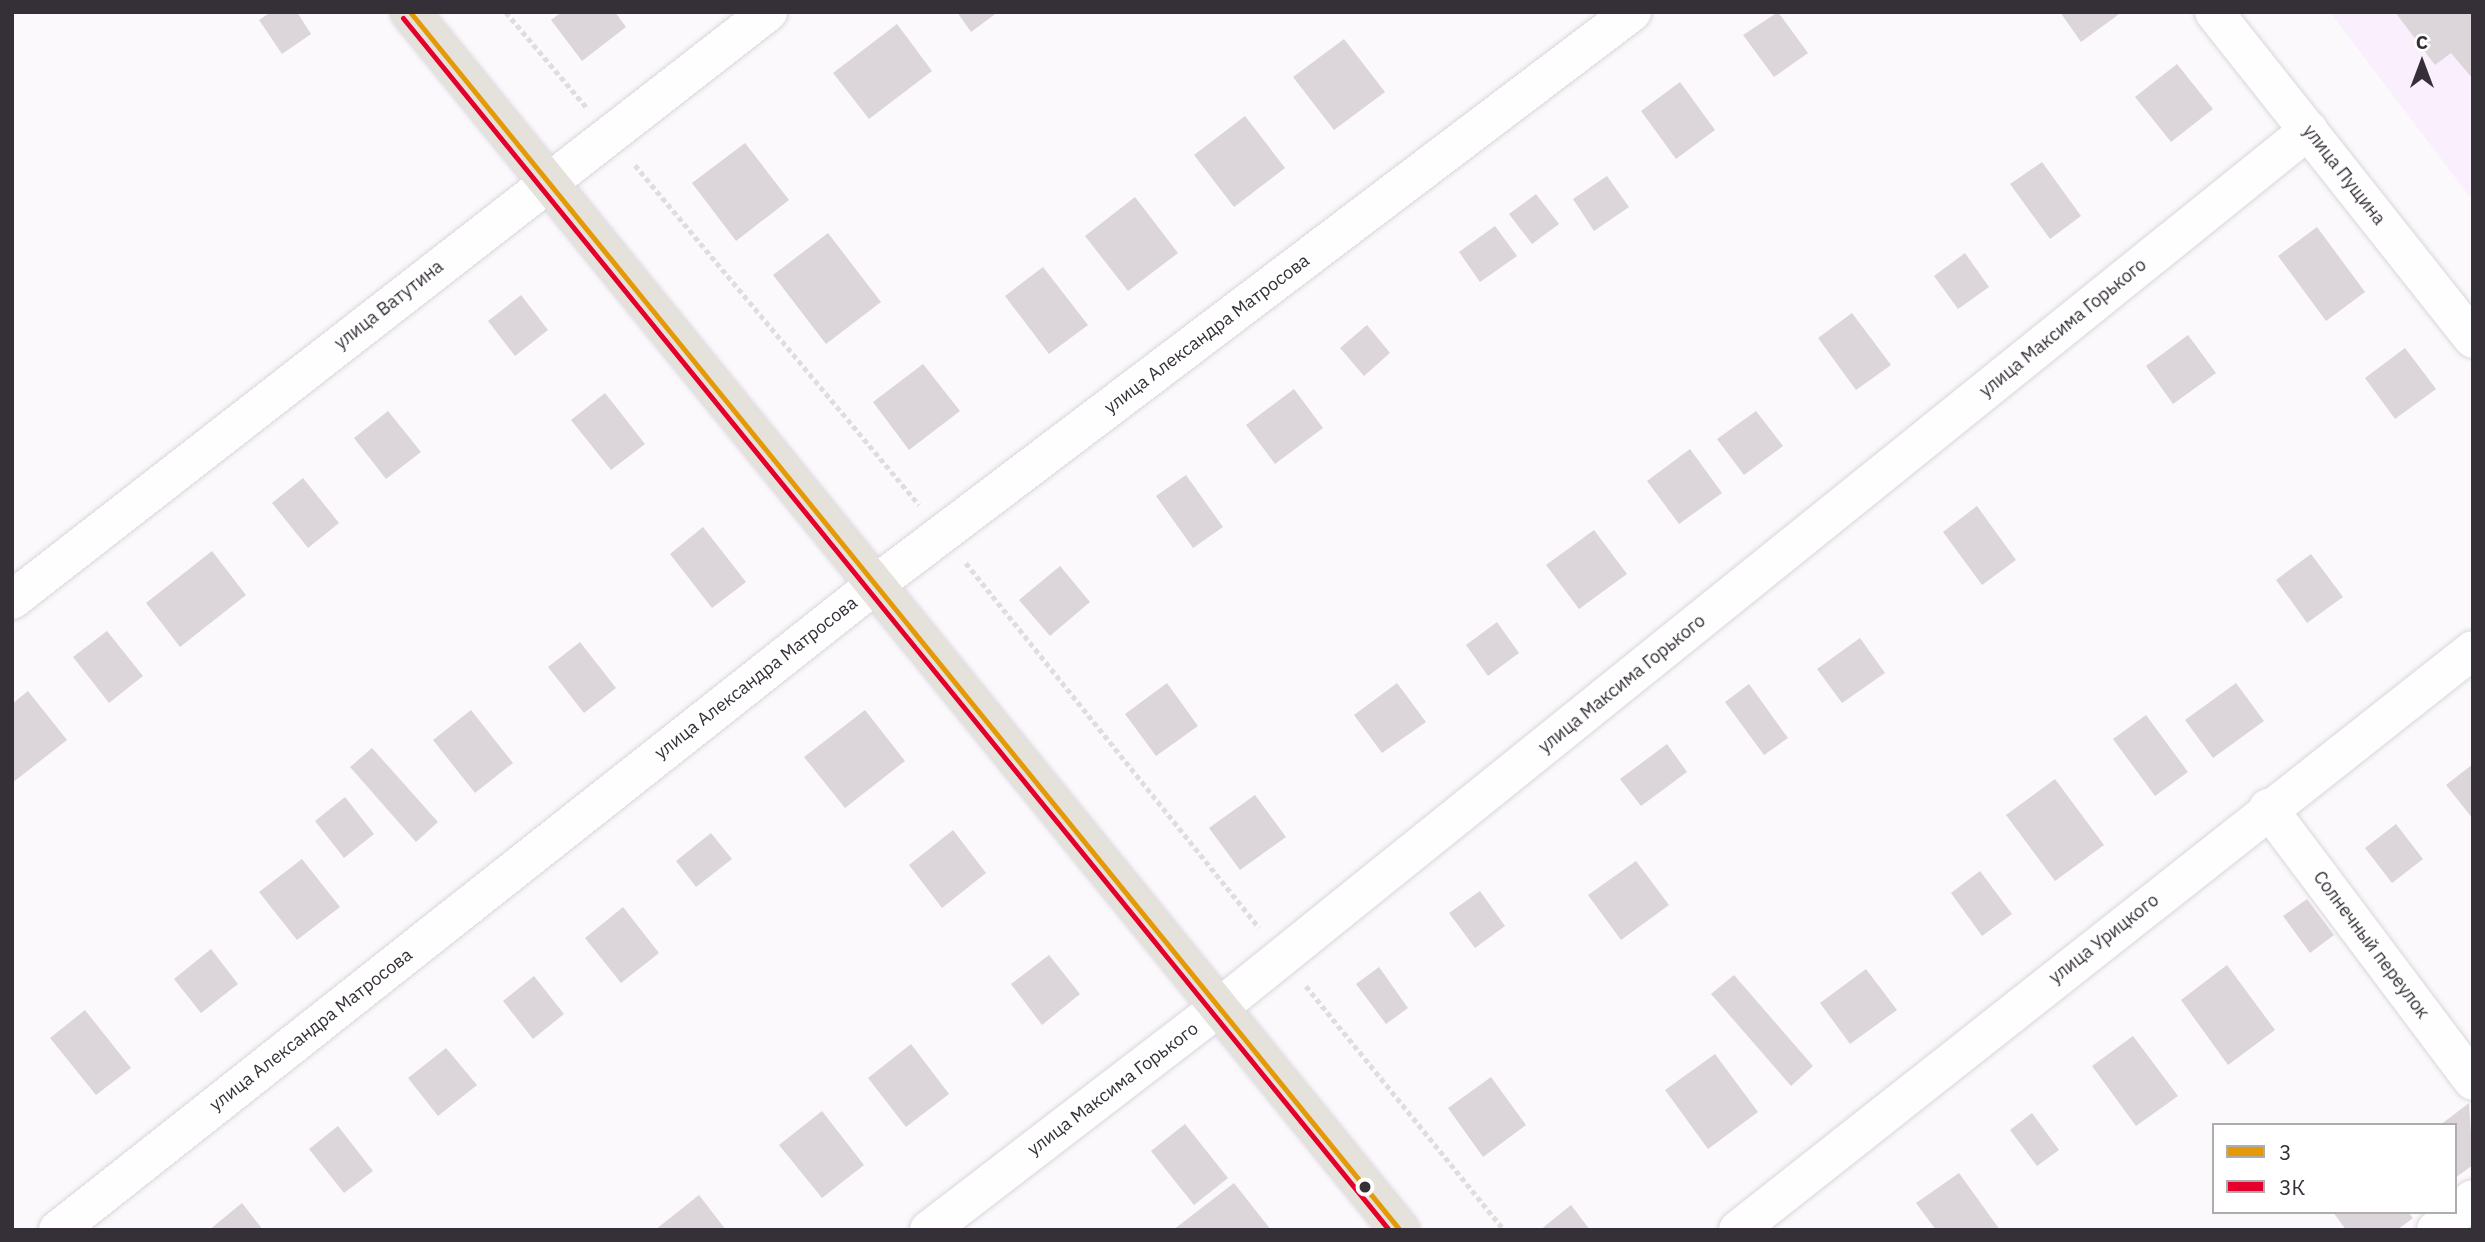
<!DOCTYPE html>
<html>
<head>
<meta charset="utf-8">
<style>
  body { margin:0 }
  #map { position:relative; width:2485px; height:1242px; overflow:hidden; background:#fbf9fc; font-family:"IBM Plex Sans",sans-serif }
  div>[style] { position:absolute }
  .built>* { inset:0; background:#f9effd }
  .building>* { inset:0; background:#dcd6db }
  .path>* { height:4.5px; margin-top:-2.25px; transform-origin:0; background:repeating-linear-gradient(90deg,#dfdedf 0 5px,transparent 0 8.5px) }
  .roads { filter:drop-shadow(0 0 2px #dad6dc) drop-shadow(0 0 2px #dad6dc) }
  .minor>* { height:38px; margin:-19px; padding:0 19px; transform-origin:19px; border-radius:19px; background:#fefeff }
  .major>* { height:38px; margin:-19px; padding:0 19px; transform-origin:19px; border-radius:19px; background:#e5e2dc }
  .bus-1>* { height:5px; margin:-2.5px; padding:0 2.5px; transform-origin:2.5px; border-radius:2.5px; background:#e49a06 }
  .bus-2>* { height:5px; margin:-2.5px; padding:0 2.5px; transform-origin:2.5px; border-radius:2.5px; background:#e4002b }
  .dots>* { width:19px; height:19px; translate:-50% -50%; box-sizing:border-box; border:4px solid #fff; border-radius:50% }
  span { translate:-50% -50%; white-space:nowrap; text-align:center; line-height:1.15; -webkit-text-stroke:5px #fff; paint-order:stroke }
  .street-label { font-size:18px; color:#352f38 }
  .frame { position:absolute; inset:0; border:14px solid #352f38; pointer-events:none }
  .legend { position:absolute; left:2212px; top:1123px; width:245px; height:91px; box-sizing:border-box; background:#fff; border:2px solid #aeacaf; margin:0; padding:9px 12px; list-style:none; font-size:21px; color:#352f38 }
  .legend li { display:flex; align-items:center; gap:14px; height:35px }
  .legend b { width:35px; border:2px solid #aeacaf }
  .north { position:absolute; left:2387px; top:28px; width:70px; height:70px; -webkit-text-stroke:5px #fff; paint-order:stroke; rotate:0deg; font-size:19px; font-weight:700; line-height:28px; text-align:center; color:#352f38 }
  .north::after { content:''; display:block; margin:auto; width:24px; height:32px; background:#352f38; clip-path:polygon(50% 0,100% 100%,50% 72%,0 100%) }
</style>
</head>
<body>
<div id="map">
  <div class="built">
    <div style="clip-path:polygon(2330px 12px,2473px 12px,2473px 201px)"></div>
  </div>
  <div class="building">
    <div style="clip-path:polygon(271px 12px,297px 12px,311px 34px,282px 54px,259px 20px)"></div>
    <div style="clip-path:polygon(562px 12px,615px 12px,626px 27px,582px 61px,551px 20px)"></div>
    <div style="clip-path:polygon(957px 12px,998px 12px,971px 32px)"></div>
    <div style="clip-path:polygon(1778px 12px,1808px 53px,1774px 77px,1743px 35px)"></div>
    <div style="clip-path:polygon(2060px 12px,2122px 12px,2081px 42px)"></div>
    <div style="clip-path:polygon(2395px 12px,2473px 12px,2473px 79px,2451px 53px,2435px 65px)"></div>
    <div style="clip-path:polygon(897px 24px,932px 71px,869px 119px,833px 73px)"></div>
    <div style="clip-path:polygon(1344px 39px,1385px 92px,1334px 130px,1293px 77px)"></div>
    <div style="clip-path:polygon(2177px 64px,2213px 109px,2171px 142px,2135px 97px)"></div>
    <div style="clip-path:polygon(1680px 82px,1715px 130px,1676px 159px,1641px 111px)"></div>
    <div style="clip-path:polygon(1245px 116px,1285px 168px,1234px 207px,1194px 155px)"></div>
    <div style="clip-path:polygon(745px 143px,789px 200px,736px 241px,692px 183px)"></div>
    <div style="clip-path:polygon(2042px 162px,2081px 216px,2050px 239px,2010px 184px)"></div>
    <div style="clip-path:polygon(1607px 176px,1629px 207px,1594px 231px,1573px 199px)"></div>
    <div style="clip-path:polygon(1536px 194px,1559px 224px,1532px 244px,1509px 214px)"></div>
    <div style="clip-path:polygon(1135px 197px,1178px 253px,1128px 291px,1085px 236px)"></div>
    <div style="clip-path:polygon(1495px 226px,1517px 256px,1480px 282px,1459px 252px)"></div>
    <div style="clip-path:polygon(2317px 227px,2365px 292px,2326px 321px,2278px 256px)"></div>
    <div style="clip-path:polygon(828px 233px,881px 302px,826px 344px,773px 275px)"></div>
    <div style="clip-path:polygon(1965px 253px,1989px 287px,1958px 309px,1934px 276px)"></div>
    <div style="clip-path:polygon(1043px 267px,1088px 325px,1049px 354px,1005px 296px)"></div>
    <div style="clip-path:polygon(521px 295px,548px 330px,515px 356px,488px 321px)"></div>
    <div style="clip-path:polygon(1852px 313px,1891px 365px,1856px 390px,1818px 338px)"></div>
    <div style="clip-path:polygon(1367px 325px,1390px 353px,1364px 376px,1340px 348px)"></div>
    <div style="clip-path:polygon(2188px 335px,2216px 373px,2173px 404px,2146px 366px)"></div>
    <div style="clip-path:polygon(2405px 348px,2436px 389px,2395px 419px,2365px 378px)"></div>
    <div style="clip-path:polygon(923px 364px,960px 411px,909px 450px,873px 402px)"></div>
    <div style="clip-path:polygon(1294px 389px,1323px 428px,1275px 464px,1246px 425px)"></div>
    <div style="clip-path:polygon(605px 393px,645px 444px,611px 470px,571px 420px)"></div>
    <div style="clip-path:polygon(388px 411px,421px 452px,386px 479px,354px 438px)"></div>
    <div style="clip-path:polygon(1756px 411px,1783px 446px,1744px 475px,1717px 439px)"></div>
    <div style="clip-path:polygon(1690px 449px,1722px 493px,1679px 524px,1647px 481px)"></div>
    <div style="clip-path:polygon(1186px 475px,1223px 527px,1193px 548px,1156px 496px)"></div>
    <div style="clip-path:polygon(303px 478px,339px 523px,308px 548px,272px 503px)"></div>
    <div style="clip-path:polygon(1977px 506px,2016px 560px,1982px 585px,1943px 532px)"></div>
    <div style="clip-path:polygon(703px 527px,746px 582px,712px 608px,670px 554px)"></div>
    <div style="clip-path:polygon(1594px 530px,1627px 574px,1579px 609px,1546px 565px)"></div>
    <div style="clip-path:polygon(212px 551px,246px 595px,180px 647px,146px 603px)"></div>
    <div style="clip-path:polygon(2311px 554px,2343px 597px,2307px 623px,2276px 580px)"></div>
    <div style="clip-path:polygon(1060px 566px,1090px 602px,1050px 636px,1019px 600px)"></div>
    <div style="clip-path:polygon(1497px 622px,1519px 653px,1488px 676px,1466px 645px)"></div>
    <div style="clip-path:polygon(107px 631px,143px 676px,109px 703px,73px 657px)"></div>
    <div style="clip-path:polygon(1860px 638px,1885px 673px,1842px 703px,1817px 669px)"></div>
    <div style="clip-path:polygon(580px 642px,616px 688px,584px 713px,548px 667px)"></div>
    <div style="clip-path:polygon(1167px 683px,1198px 726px,1156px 756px,1125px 714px)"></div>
    <div style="clip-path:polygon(1397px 683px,1426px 722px,1382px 753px,1354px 715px)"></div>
    <div style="clip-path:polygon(2236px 683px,2264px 721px,2213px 758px,2185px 720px)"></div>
    <div style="clip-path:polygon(1749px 684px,1788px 738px,1764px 755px,1725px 702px)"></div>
    <div style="clip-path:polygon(28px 691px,67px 740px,12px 783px,12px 704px)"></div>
    <div style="clip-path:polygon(471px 710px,513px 763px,475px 793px,433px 740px)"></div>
    <div style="clip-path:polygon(865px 710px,905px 761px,845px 808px,804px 757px)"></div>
    <div style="clip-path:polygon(2146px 715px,2188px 772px,2155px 796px,2113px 739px)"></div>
    <div style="clip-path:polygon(1667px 744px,1687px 772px,1641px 806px,1620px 779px)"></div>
    <div style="clip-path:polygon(372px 748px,438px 822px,416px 842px,350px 767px)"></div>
    <div style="clip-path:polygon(2473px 764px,2473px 819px,2446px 785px)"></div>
    <div style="clip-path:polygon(2055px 779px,2104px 845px,2055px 881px,2006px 815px)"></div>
    <div style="clip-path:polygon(1255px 795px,1286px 837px,1240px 870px,1209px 828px)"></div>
    <div style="clip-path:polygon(345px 797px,374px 834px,344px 858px,315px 821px)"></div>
    <div style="clip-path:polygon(2396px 824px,2423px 859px,2392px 883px,2365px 848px)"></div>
    <div style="clip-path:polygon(953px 830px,986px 873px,942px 908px,909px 865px)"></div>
    <div style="clip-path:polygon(711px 833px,732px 859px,696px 887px,676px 861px)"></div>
    <div style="clip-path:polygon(302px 859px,340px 907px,297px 940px,259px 892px)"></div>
    <div style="clip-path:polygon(1636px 861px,1669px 905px,1621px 940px,1588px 895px)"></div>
    <div style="clip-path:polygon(1980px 871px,2012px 914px,1982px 936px,1951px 893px)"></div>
    <div style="clip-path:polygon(1480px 891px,1505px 926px,1475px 948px,1449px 913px)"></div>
    <div style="clip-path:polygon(2307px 899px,2334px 935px,2310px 953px,2283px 916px)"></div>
    <div style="clip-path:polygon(623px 907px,659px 953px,621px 983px,585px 938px)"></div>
    <div style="clip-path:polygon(211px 949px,238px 984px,201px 1013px,174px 979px)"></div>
    <div style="clip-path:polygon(1049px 955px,1080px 994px,1042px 1025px,1011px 984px)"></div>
    <div style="clip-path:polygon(2227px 965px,2275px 1030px,2228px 1065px,2181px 1000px)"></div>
    <div style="clip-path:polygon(1379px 967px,1408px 1008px,1386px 1024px,1356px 984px)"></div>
    <div style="clip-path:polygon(1866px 969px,1897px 1010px,1850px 1044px,1820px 1003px)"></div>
    <div style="clip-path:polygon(1734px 975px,1813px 1066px,1791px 1086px,1711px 994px)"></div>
    <div style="clip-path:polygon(534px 976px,564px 1014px,533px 1039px,503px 1001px)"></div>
    <div style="clip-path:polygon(85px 1010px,131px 1068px,96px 1095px,50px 1038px)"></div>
    <div style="clip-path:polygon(2133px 1036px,2178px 1096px,2136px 1126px,2092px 1066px)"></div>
    <div style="clip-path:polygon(911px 1044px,949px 1094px,906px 1127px,868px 1078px)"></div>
    <div style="clip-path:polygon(446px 1048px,477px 1085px,438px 1116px,408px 1078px)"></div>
    <div style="clip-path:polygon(1715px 1054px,1758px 1112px,1708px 1149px,1665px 1090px)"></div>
    <div style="clip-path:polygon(1491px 1077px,1526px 1125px,1483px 1157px,1448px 1108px)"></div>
    <div style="clip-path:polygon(2469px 1103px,2473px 1165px,2455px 1178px,2455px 1125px,2440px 1125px)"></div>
    <div style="clip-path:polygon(822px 1111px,864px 1165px,822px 1198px,779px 1145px)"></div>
    <div style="clip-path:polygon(2032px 1113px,2059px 1150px,2037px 1166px,2010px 1130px)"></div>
    <div style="clip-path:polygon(1185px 1124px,1228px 1178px,1194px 1205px,1151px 1151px)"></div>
    <div style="clip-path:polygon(338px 1126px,373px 1171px,344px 1193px,309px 1149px)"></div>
    <div style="clip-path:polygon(1959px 1173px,2000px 1230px,1936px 1230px,1916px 1203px)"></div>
    <div style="clip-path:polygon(1234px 1183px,1271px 1230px,1173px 1230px)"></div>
    <div style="clip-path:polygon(699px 1195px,726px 1230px,655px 1230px)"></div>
    <div style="clip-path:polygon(242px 1203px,263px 1230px,209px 1230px)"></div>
    <div style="clip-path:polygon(1571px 1205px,1590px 1230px,1540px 1230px)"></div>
    <div style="clip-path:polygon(2333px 1212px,2408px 1212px,2413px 1218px,2397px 1230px,2346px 1230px)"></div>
  </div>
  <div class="path">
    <div style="left:506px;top:12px;width:126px;rotate:49.8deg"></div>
    <div style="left:635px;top:165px;width:443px;rotate:50.1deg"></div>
    <div style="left:966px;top:563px;width:468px;rotate:51.2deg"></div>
    <div style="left:1306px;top:986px;width:314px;rotate:50.9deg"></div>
  </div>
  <div class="roads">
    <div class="minor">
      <div style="left:2214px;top:12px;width:417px;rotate:51.6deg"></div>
      <div style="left:12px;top:600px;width:958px;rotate:-37.87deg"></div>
      <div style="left:2268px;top:808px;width:341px;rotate:53.1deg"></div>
      <div style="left:58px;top:1230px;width:1042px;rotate:-38.3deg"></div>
      <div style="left:876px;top:584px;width:948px;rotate:-37.11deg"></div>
      <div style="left:929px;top:1230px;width:367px;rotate:-37.5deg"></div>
      <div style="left:1220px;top:1007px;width:1398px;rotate:-38.85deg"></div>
      <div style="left:1738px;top:1230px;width:936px;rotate:-38.28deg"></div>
      <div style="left:2436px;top:1230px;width:48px;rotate:-40deg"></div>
    </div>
    <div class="major">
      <div style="left:410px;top:12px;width:1570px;rotate:50.9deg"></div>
    </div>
  </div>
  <div class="bus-1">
    <div style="left:410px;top:12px;width:1570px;rotate:50.9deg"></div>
  </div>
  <div class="bus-2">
    <div style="left:403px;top:18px;width:1562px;rotate:50.87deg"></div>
  </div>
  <div class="dots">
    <div style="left:1365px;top:1187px;background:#352f38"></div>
  </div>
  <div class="street-label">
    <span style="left:2344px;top:175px;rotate:52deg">улица Пущина</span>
    <span style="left:389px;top:305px;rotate:-38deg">улица Ватутина</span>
    <span style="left:2063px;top:328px;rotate:-39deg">улица Максима Горького</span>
    <span style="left:1207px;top:334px;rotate:-37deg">улица Александра Матросова</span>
    <span style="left:756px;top:678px;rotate:-38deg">улица Александра Матросова</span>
    <span style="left:1622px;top:684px;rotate:-39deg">улица Максима Горького</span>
    <span style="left:2104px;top:939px;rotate:-38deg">улица Урицкого</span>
    <span style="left:2371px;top:945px;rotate:53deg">Солнечный переулок</span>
    <span style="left:311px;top:1030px;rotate:-38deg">улица Александра Матросова</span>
    <span style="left:1113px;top:1089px;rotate:-37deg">улица Максима Горького</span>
  </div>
  <div class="frame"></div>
  <ul class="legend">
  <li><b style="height:9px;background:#e49a06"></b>3</li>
  <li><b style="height:9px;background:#e4002b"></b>3К</li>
  </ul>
  <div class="north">С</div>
</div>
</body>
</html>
